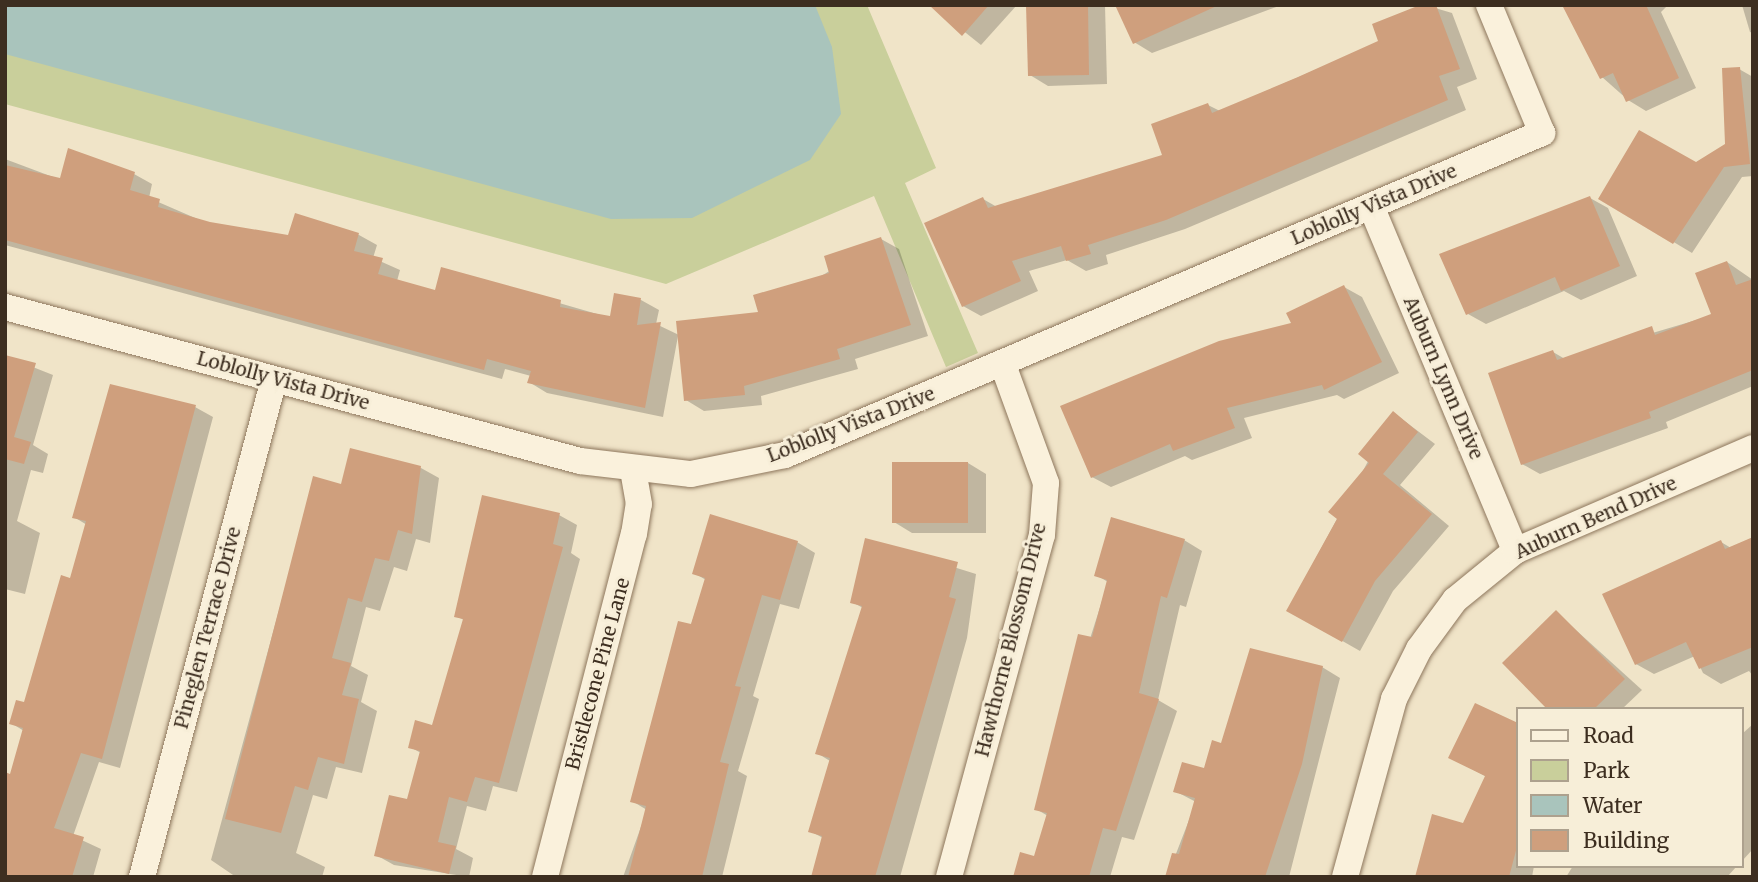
<!DOCTYPE html>
<html>
<head>
<meta charset="utf-8">
<style>
  body { margin:0 }
  #map { position:relative; width:1758px; height:882px; overflow:hidden; background:#f0e4c8; font-family:Merriweather,serif }
  div>[style] { position:absolute }
  .green>* { inset:0; background:#c9cf9b }
  .water>* { inset:0; background:#a9c4bc }
  .shadow>* { inset:0; background:#0003 }
  .building>* { inset:0; background:#cf9f7d }
  .roads { filter:drop-shadow(0 0 2px #8d765c) drop-shadow(0 0 2px #8d765c) }
  .street>* { height:26px; margin:-13px; padding:0 13px; transform-origin:13px; border-radius:13px; background:#faf1dc }
  span { translate:-50% -50%; white-space:nowrap; text-align:center; line-height:1.15; -webkit-text-stroke:6px #f7eed8; paint-order:stroke }
  .street-label { font-size:19px; color:#3d2e20 }
  .frame { position:absolute; inset:0; border:7px solid #3d2e20; pointer-events:none }
  .legend { position:absolute; left:1516px; top:707px; width:228px; height:161px; box-sizing:border-box; background:#f7eed8; border:2px solid #ada18e; margin:0; padding:9px 12px; list-style:none; font-size:21px; color:#3d2e20 }
  .legend li { display:flex; align-items:center; gap:14px; height:35px }
  .legend b { width:35px; border:2px solid #ada18e }
</style>
</head>
<body>
<div id="map">
  <div class="green">
    <div style="clip-path:polygon(5px 5px,867px 5px,936px 168px,905px 183px,978px 353px,946px 367px,874px 196px,666px 284px,5px 104px)"></div>
  </div>
  <div class="water">
    <div style="clip-path:polygon(5px 5px,815px 5px,832px 47px,841px 114px,810px 160px,692px 218px,611px 219px,5px 54px)"></div>
  </div>
  <div class="shadow">
    <div style="clip-path:polygon(931px 5px,1017px 5px,981px 45px)"></div>
    <div style="clip-path:polygon(1028px 5px,1105px 5px,1107px 84px,1048px 86px,1030px 75px)"></div>
    <div style="clip-path:polygon(1117px 5px,1279px 5px,1279px 6px,1152px 53px,1134px 42px)"></div>
    <div style="clip-path:polygon(1425px 5px,1452px 13px,1477px 79px,1457px 87px,1466px 110px,1185px 229px,1106px 255px,1108px 264px,1086px 271px,1067px 260px,1029px 271px,1038px 291px,981px 316px,963px 306px,983px 199px,997px 207px,1165px 156px,1208px 105px,1220px 111px,1380px 42px)"></div>
    <div style="clip-path:polygon(1566px 5px,1668px 5px,1661px 12px,1696px 88px,1646px 111px,1628px 100px,1602px 77px)"></div>
    <div style="clip-path:polygon(1742px 5px,1753px 5px,1753px 33px,1750px 32px)"></div>
    <div style="clip-path:polygon(1739px 69px,1753px 77px,1753px 176px,1742px 177px,1692px 253px,1600px 198px,1696px 164px,1727px 145px)"></div>
    <div style="clip-path:polygon(5px 159px,61px 180px,134px 174px,152px 184px,149px 198px,209px 224px,290px 237px,296px 215px,359px 235px,377px 245px,373px 258px,400px 270px,397px 281px,436px 292px,442px 269px,611px 318px,615px 295px,641px 300px,659px 310px,656px 324px,679px 335px,760px 314px,881px 239px,899px 249px,928px 336px,855px 359px,858px 369px,761px 396px,762px 405px,704px 411px,686px 400px,678px 336px,663px 417px,547px 393px,529px 382px,531px 376px,505px 369px,502px 379px,5px 245px)"></div>
    <div style="clip-path:polygon(1590px 198px,1608px 208px,1637px 276px,1581px 300px,1564px 291px,1486px 324px,1468px 314px)"></div>
    <div style="clip-path:polygon(1727px 262px,1753px 280px,1753px 386px,1666px 422px,1668px 428px,1540px 474px,1522px 464px,1553px 352px,1565px 359px,1713px 315px)"></div>
    <div style="clip-path:polygon(1344px 287px,1362px 297px,1399px 373px,1344px 399px,1337px 395px,1244px 418px,1252px 438px,1192px 460px,1185px 456px,1111px 487px,1092px 477px)"></div>
    <div style="clip-path:polygon(5px 356px,53px 375px,33px 445px,48px 454px,43px 473px,31px 470px,17px 521px,40px 533px,25px 594px,5px 589px)"></div>
    <div style="clip-path:polygon(195px 407px,213px 417px,120px 768px,99px 762px,73px 836px,101px 849px,93px 877px,5px 877px,12px 776px,24px 731px,11px 723px,25px 704px,72px 581px,87px 525px,74px 517px)"></div>
    <div style="clip-path:polygon(1394px 413px,1435px 444px,1400px 485px,1449px 526px,1393px 591px,1360px 651px,1288px 610px)"></div>
    <div style="clip-path:polygon(968px 463px,986px 474px,986px 533px,912px 533px,894px 522px)"></div>
    <div style="clip-path:polygon(421px 468px,439px 478px,430px 543px,416px 539px,407px 571px,394px 567px,380px 611px,366px 607px,351px 666px,368px 675px,361px 702px,377px 711px,362px 773px,336px 767px,327px 799px,313px 795px,296px 853px,325px 867px,322px 877px,236px 877px,211px 860px,315px 478px,342px 486px)"></div>
    <div style="clip-path:polygon(559px 515px,577px 525px,571px 553px,580px 559px,517px 792px,493px 786px,486px 811px,467px 806px,456px 849px,473px 858px,469px 877px,394px 865px,376px 855px,408px 801px,421px 753px,410px 747px,433px 727px,464px 620px,456px 616px)"></div>
    <div style="clip-path:polygon(1753px 539px,1753px 676px,1749px 671px,1721px 684px,1703px 673px,1695px 656px,1654px 674px,1636px 664px,1721px 542px,1731px 548px)"></div>
    <div style="clip-path:polygon(867px 540px,976px 574px,967px 638px,900px 877px,813px 877px,823px 838px,810px 831px,830px 761px,817px 753px,863px 608px,852px 602px)"></div>
    <div style="clip-path:polygon(1184px 540px,1202px 551px,1186px 607px,1180px 605px,1158px 700px,1177px 711px,1134px 840px,1122px 837px,1110px 877px,1015px 877px,1035px 858px,1048px 816px,1036px 809px,1108px 582px,1096px 575px)"></div>
    <div style="clip-path:polygon(797px 542px,815px 553px,799px 609px,780px 604px,753px 696px,759px 699px,738px 771px,747px 776px,722px 877px,623px 877px,647px 810px,632px 801px,706px 580px,694px 573px)"></div>
    <div style="clip-path:polygon(1556px 612px,1642px 690px,1622px 709px,1550px 709px)"></div>
    <div style="clip-path:polygon(1322px 667px,1340px 678px,1289px 877px,1167px 877px,1196px 802px,1175px 791px,1205px 770px,1222px 745px)"></div>
    <div style="clip-path:polygon(1476px 705px,1518px 725px,1518px 866px,1534px 866px,1532px 877px,1418px 877px,1464px 825px,1487px 777px,1451px 758px)"></div>
    <div style="clip-path:polygon(1753px 724px,1753px 849px,1742px 861px,1742px 734px)"></div>
    <div style="clip-path:polygon(1573px 866px,1737px 866px,1727px 877px,1566px 877px)"></div>
  </div>
  <div class="building">
    <div style="clip-path:polygon(929px 5px,989px 5px,962px 36px)"></div>
    <div style="clip-path:polygon(1026px 5px,1088px 5px,1089px 75px,1028px 76px)"></div>
    <div style="clip-path:polygon(1115px 5px,1219px 5px,1133px 44px)"></div>
    <div style="clip-path:polygon(1420px 5px,1436px 5px,1460px 69px,1439px 76px,1448px 100px,1166px 220px,1088px 245px,1091px 254px,1066px 261px,1061px 246px,1012px 261px,1021px 281px,962px 307px,924px 223px,983px 197px,988px 208px,1162px 155px,1151px 124px,1208px 103px,1212px 113px,1298px 77px,1378px 41px,1372px 24px)"></div>
    <div style="clip-path:polygon(1562px 5px,1646px 5px,1679px 78px,1626px 102px,1613px 73px,1600px 79px)"></div>
    <div style="clip-path:polygon(1740px 67px,1750px 164px,1724px 167px,1673px 244px,1598px 199px,1639px 130px,1696px 162px,1725px 144px,1722px 68px)"></div>
    <div style="clip-path:polygon(68px 148px,135px 172px,130px 190px,160px 199px,158px 207px,210px 222px,288px 235px,295px 213px,359px 233px,354px 251px,383px 258px,378px 274px,435px 290px,441px 267px,561px 300px,560px 307px,610px 316px,614px 293px,641px 298px,637px 325px,661px 322px,645px 408px,527px 383px,531px 371px,487px 359px,484px 370px,5px 240px,5px 165px,60px 178px)"></div>
    <div style="clip-path:polygon(1590px 196px,1620px 266px,1561px 291px,1555px 277px,1466px 315px,1439px 254px)"></div>
    <div style="clip-path:polygon(881px 237px,911px 325px,837px 349px,840px 359px,744px 386px,745px 395px,684px 401px,676px 321px,758px 312px,753px 295px,829px 273px,824px 256px)"></div>
    <div style="clip-path:polygon(1727px 261px,1736px 285px,1753px 279px,1753px 370px,1649px 412px,1651px 418px,1521px 465px,1488px 373px,1553px 350px,1557px 360px,1652px 326px,1655px 335px,1711px 314px,1695px 273px)"></div>
    <div style="clip-path:polygon(1344px 285px,1382px 362px,1324px 390px,1322px 385px,1227px 408px,1235px 428px,1173px 451px,1170px 444px,1091px 478px,1060px 406px,1219px 341px,1291px 323px,1286px 313px)"></div>
    <div style="clip-path:polygon(5px 355px,36px 363px,14px 437px,31px 442px,24px 464px,5px 459px)"></div>
    <div style="clip-path:polygon(110px 384px,196px 405px,102px 759px,81px 753px,54px 828px,84px 837px,72px 877px,5px 877px,5px 772px,10px 774px,23px 728px,9px 724px,16px 700px,24px 702px,61px 575px,70px 578px,86px 521px,72px 518px)"></div>
    <div style="clip-path:polygon(1393px 411px,1418px 432px,1383px 474px,1432px 514px,1375px 581px,1342px 642px,1286px 611px,1337px 519px,1328px 512px,1369px 463px,1358px 454px)"></div>
    <div style="clip-path:polygon(350px 448px,421px 466px,412px 534px,398px 530px,389px 561px,375px 558px,362px 602px,348px 598px,332px 658px,351px 663px,342px 695px,359px 699px,344px 764px,318px 757px,308px 790px,295px 786px,281px 833px,225px 819px,313px 476px,341px 484px)"></div>
    <div style="clip-path:polygon(892px 462px,968px 462px,968px 523px,892px 523px)"></div>
    <div style="clip-path:polygon(482px 495px,560px 513px,553px 544px,563px 547px,499px 783px,475px 777px,467px 802px,449px 797px,438px 842px,456px 846px,449px 874px,374px 856px,389px 795px,407px 799px,420px 751px,408px 748px,415px 720px,432px 725px,463px 619px,454px 617px)"></div>
    <div style="clip-path:polygon(710px 514px,798px 541px,780px 600px,762px 595px,735px 686px,741px 687px,720px 762px,729px 764px,702px 877px,628px 877px,646px 806px,630px 802px,678px 621px,691px 624px,705px 578px,692px 574px)"></div>
    <div style="clip-path:polygon(1111px 517px,1185px 539px,1167px 598px,1161px 596px,1139px 693px,1159px 699px,1116px 831px,1103px 828px,1089px 877px,1013px 877px,1020px 852px,1034px 856px,1047px 813px,1034px 810px,1078px 634px,1092px 637px,1107px 580px,1094px 576px)"></div>
    <div style="clip-path:polygon(1753px 537px,1753px 647px,1699px 669px,1686px 642px,1635px 665px,1602px 594px,1721px 540px,1725px 549px)"></div>
    <div style="clip-path:polygon(865px 538px,958px 562px,949px 597px,956px 599px,875px 877px,811px 877px,822px 836px,808px 832px,830px 758px,815px 754px,862px 606px,850px 603px)"></div>
    <div style="clip-path:polygon(1556px 610px,1625px 679px,1594px 709px,1547px 709px,1502px 663px)"></div>
    <div style="clip-path:polygon(1250px 648px,1323px 666px,1302px 764px,1265px 877px,1165px 877px,1172px 853px,1179px 854px,1195px 798px,1173px 792px,1182px 762px,1204px 768px,1212px 740px,1221px 743px)"></div>
    <div style="clip-path:polygon(1475px 703px,1518px 723px,1518px 843px,1509px 877px,1415px 877px,1432px 814px,1463px 823px,1485px 776px,1448px 758px)"></div>
  </div>
  <div class="roads">
    <div class="street">
      <div style="left:1371px;top:206px;width:374px;rotate:67.3deg"></div>
      <div style="left:5px;top:307px;width:595px;rotate:14.99deg"></div>
      <div style="left:580px;top:461px;width:112px;rotate:6.7deg"></div>
      <div style="left:691px;top:474px;width:96px;rotate:-11.4deg"></div>
      <div style="left:785px;top:455px;width:823px;rotate:-23.04deg"></div>
      <div style="left:1542px;top:133px;width:139px;rotate:-112.5deg"></div>
      <div style="left:142px;top:877px;width:515px;rotate:-75.15deg"></div>
      <div style="left:545px;top:877px;width:354px;rotate:-75.5deg"></div>
      <div style="left:634px;top:534px;width:30px;rotate:-81deg"></div>
      <div style="left:639px;top:504px;width:35px;rotate:-100deg"></div>
      <div style="left:949px;top:877px;width:354px;rotate:-74.8deg"></div>
      <div style="left:1042px;top:535px;width:52px;rotate:-85.6deg"></div>
      <div style="left:1046px;top:483px;width:126px;rotate:-110deg"></div>
      <div style="left:1345px;top:877px;width:185px;rotate:-74.6deg"></div>
      <div style="left:1394px;top:699px;width:56px;rotate:-63.4deg"></div>
      <div style="left:1419px;top:649px;width:61px;rotate:-53.7deg"></div>
      <div style="left:1455px;top:600px;width:77px;rotate:-39.2deg"></div>
      <div style="left:1515px;top:551px;width:259px;rotate:-23.4deg"></div>
    </div>
  </div>
  <div class="street-label">
    <span style="left:1374px;top:205px;rotate:-23deg">Loblolly Vista Drive</span>
    <span style="left:1443px;top:378px;rotate:67deg">Auburn Lynn Drive</span>
    <span style="left:283px;top:381px;rotate:15deg">Loblolly Vista Drive</span>
    <span style="left:851px;top:425px;rotate:-21deg">Loblolly Vista Drive</span>
    <span style="left:1596px;top:518px;rotate:-24deg">Auburn Bend Drive</span>
    <span style="left:208px;top:628px;rotate:-75deg">Pineglen Terrace Drive</span>
    <span style="left:1011px;top:640px;rotate:-76deg">Hawthorne Blossom Drive</span>
    <span style="left:598px;top:674px;rotate:-75deg">Bristlecone Pine Lane</span>
  </div>
  <div class="frame"></div>
  <ul class="legend">
  <li><b style="height:9px;background:#faf1dc"></b>Road</li>
  <li><b style="height:19px;background:#c9cf9b"></b>Park</li>
  <li><b style="height:19px;background:#a9c4bc"></b>Water</li>
  <li><b style="height:19px;background:#cf9f7d"></b>Building</li>
  </ul>
</div>
</body>
</html>
